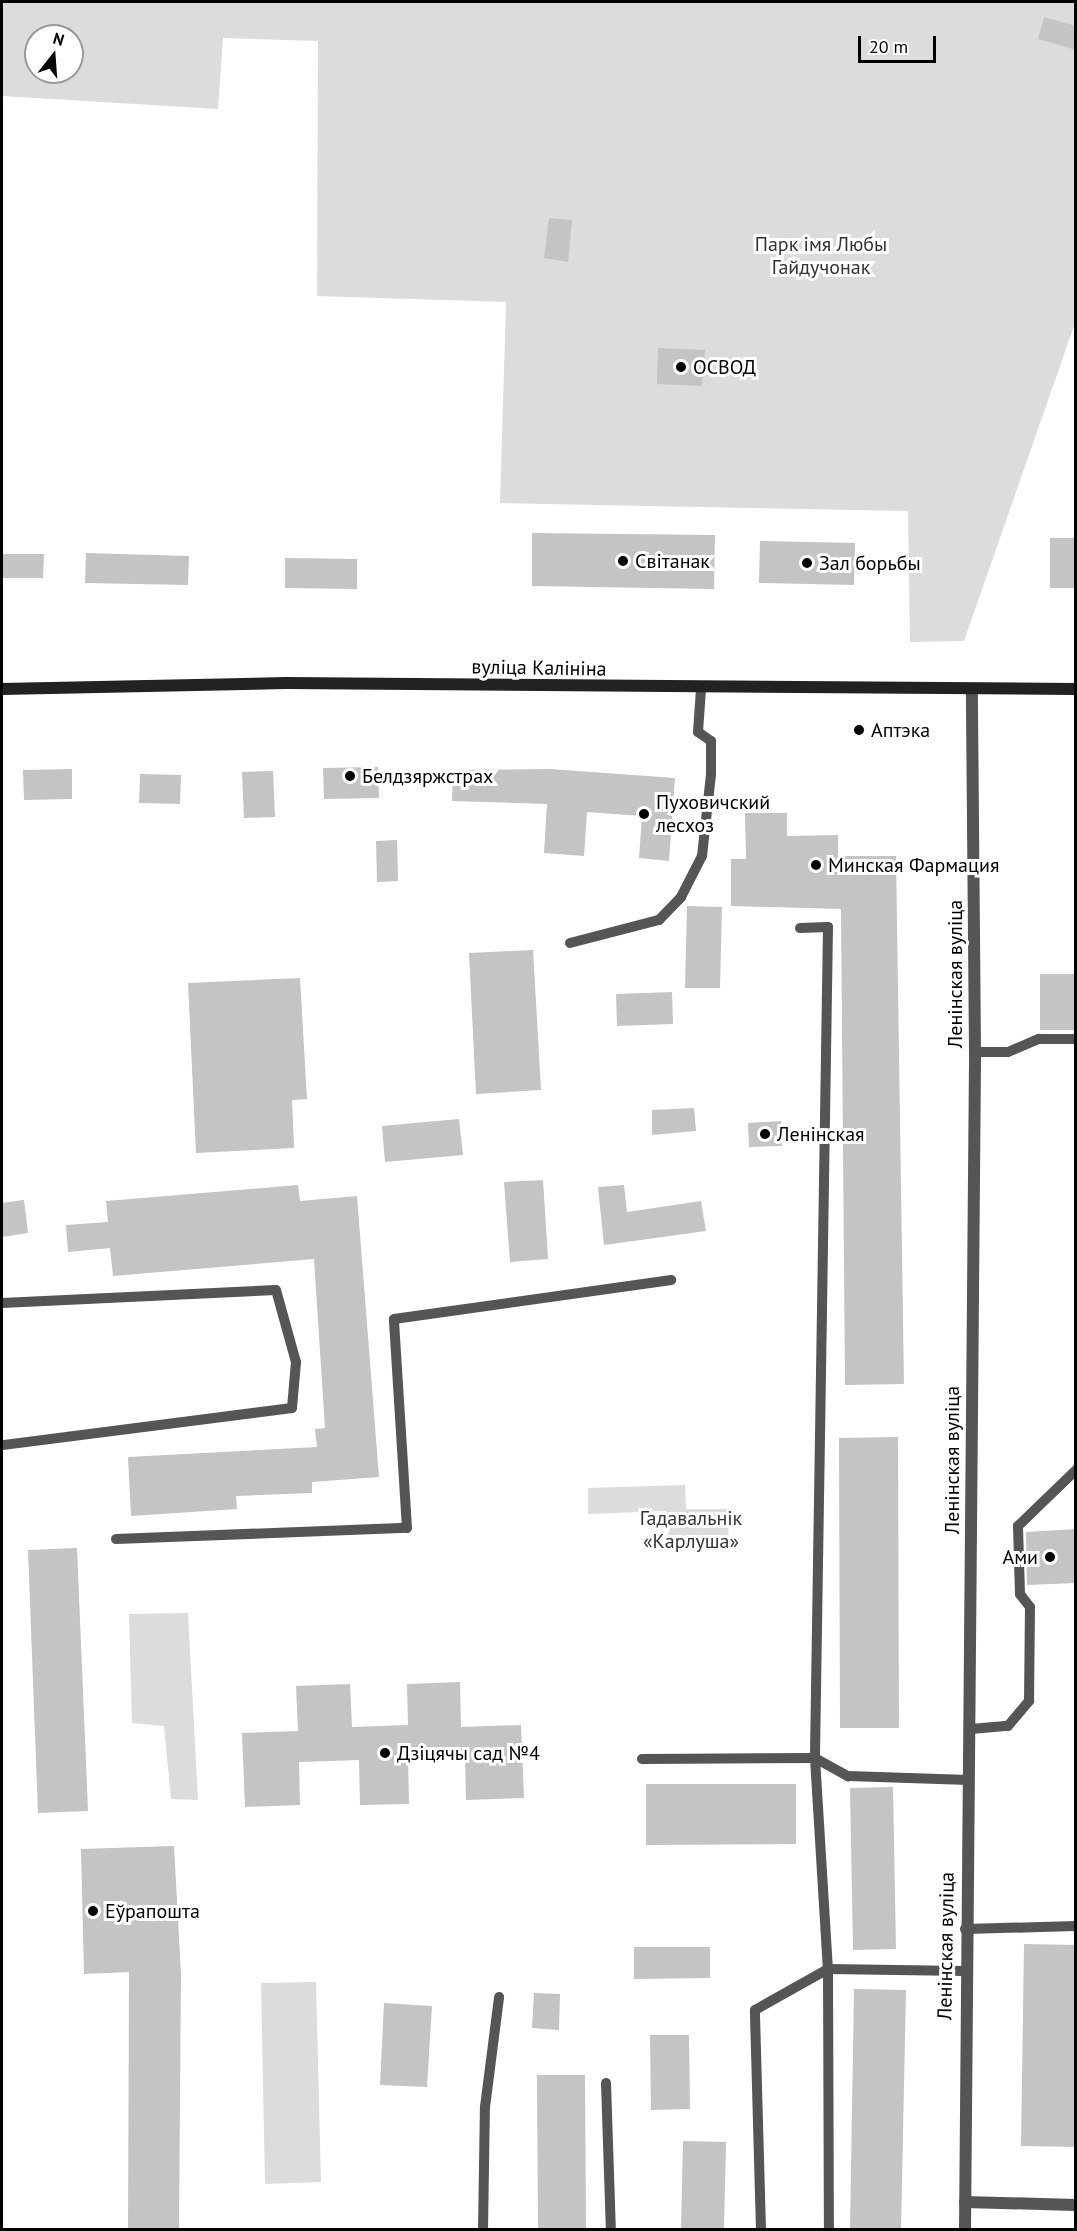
<!DOCTYPE html>
<html>
<head>
<meta charset="utf-8">
<style>
  body { margin:0 }
  #map { position:relative; width:1077px; height:2231px; overflow:hidden; background:#fff; font-family:"PT Sans",sans-serif }
  div>[style] { position:absolute }
  .green>* { inset:0; background:#dcdcdc }
  .building>* { inset:0; background:#c4c4c4 }
  .service>* { height:10px; margin:-5px; padding:0 5px; transform-origin:5px; border-radius:5px; background:#555 }
  .minor>* { height:12px; margin:-6px; padding:0 6px; transform-origin:6px; border-radius:6px; background:#555 }
  .secondary>* { height:12px; margin:-6px; padding:0 6px; transform-origin:6px; border-radius:6px; background:#222 }
  .dots>* { width:16px; height:16px; translate:-50% -50%; box-sizing:border-box; border:3px solid #fff; border-radius:50% }
  span { translate:-50% -50%; white-space:nowrap; text-align:center; line-height:1.15; -webkit-text-stroke:6px #fff; paint-order:stroke }
  .park-label { font-size:20px; color:#333 }
  .poi-label { font-size:20px; color:#000 }
  .left { translate:0 -50%; text-align:left }
  .right { translate:-100% -50%; text-align:right }
  .street-label { font-size:20px; color:#000 }
  .frame { position:absolute; inset:0; border:3px solid #000; pointer-events:none }
  .north { position:absolute; left:24px; top:24px; width:60px; height:60px; box-sizing:border-box; background:#fff; border:2px solid #999; border-radius:50%; rotate:17deg; font-size:16px; font-weight:700; line-height:24px; text-align:center; color:#000 }
  .north::after { content:''; display:block; margin:auto; width:21px; height:27px; background:#000; clip-path:polygon(50% 0,100% 100%,50% 72%,0 100%) }
  .scale { position:absolute; left:858px; top:36px; width:78px; height:27px; box-sizing:border-box; border:3px solid #000; border-top:0; padding-left:8px; font-size:18px; line-height:21px; white-space:nowrap; color:#000; -webkit-text-stroke:4px #fff; paint-order:stroke }
</style>
</head>
<body>
<div id="map">
  <div class="green">
    <div style="clip-path:polygon(evenodd,2px 2px,1075px 2px,1075px 323px,964px 641px,910px 642px,908px 511px,500px 503px,506px 302px,317px 296px,318px 41px,223px 38px,218px 109px,2px 96px,2px 2px,36px 36px,72px 36px,72px 72px,36px 72px,36px 36px)"></div>
    <div style="clip-path:polygon(685px 1485px,686px 1509px,729px 1509px,728px 1547px,679px 1551px,669px 1545px,666px 1511px,588px 1514px,588px 1488px)"></div>
    <div style="clip-path:polygon(188px 1613px,198px 1800px,171px 1799px,164px 1726px,132px 1723px,129px 1614px)"></div>
    <div style="clip-path:polygon(316px 1982px,321px 2182px,265px 2184px,261px 1983px)"></div>
  </div>
  <div class="building">
    <div style="clip-path:polygon(1044px 17px,1076px 26px,1076px 50px,1038px 39px)"></div>
    <div style="clip-path:polygon(549px 218px,572px 220px,568px 262px,544px 258px)"></div>
    <div style="clip-path:polygon(658px 348px,705px 350px,702px 386px,657px 384px)"></div>
    <div style="clip-path:polygon(532px 533px,715px 535px,714px 589px,532px 586px)"></div>
    <div style="clip-path:polygon(1050px 538px,1076px 538px,1076px 588px,1050px 588px)"></div>
    <div style="clip-path:polygon(760px 541px,855px 543px,854px 585px,759px 583px)"></div>
    <div style="clip-path:polygon(86px 553px,189px 556px,188px 585px,85px 583px)"></div>
    <div style="clip-path:polygon(2px 554px,44px 554px,43px 578px,2px 578px)"></div>
    <div style="clip-path:polygon(285px 558px,357px 559px,357px 589px,285px 588px)"></div>
    <div style="clip-path:polygon(378px 767px,379px 798px,324px 799px,323px 768px)"></div>
    <div style="clip-path:polygon(72px 769px,72px 799px,24px 800px,23px 770px)"></div>
    <div style="clip-path:polygon(550px 769px,675px 778px,669px 861px,639px 858px,642px 816px,587px 812px,584px 856px,544px 853px,547px 804px,452px 801px,453px 770px)"></div>
    <div style="clip-path:polygon(273px 771px,275px 817px,244px 818px,242px 772px)"></div>
    <div style="clip-path:polygon(140px 774px,181px 775px,180px 804px,139px 803px)"></div>
    <div style="clip-path:polygon(745px 813px,787px 813px,787px 836px,838px 835px,838px 856px,896px 856px,904px 1384px,845px 1385px,841px 909px,731px 906px,731px 859px,746px 859px)"></div>
    <div style="clip-path:polygon(397px 840px,398px 881px,377px 882px,376px 841px)"></div>
    <div style="clip-path:polygon(687px 906px,722px 907px,720px 988px,685px 988px)"></div>
    <div style="clip-path:polygon(533px 950px,541px 1090px,476px 1094px,469px 953px)"></div>
    <div style="clip-path:polygon(1040px 974px,1076px 974px,1076px 1030px,1040px 1030px)"></div>
    <div style="clip-path:polygon(300px 978px,307px 1099px,292px 1100px,294px 1148px,196px 1153px,188px 983px)"></div>
    <div style="clip-path:polygon(672px 992px,673px 1024px,617px 1026px,616px 994px)"></div>
    <div style="clip-path:polygon(694px 1108px,696px 1131px,652px 1135px,652px 1110px)"></div>
    <div style="clip-path:polygon(459px 1119px,463px 1155px,385px 1162px,382px 1126px)"></div>
    <div style="clip-path:polygon(781px 1121px,782px 1146px,749px 1147px,748px 1123px)"></div>
    <div style="clip-path:polygon(543px 1180px,548px 1259px,510px 1262px,504px 1182px)"></div>
    <div style="clip-path:polygon(298px 1185px,300px 1201px,357px 1196px,379px 1477px,312px 1482px,312px 1493px,236px 1496px,237px 1509px,131px 1516px,128px 1457px,317px 1447px,315px 1429px,325px 1428px,314px 1259px,113px 1276px,110px 1248px,68px 1252px,66px 1225px,108px 1222px,106px 1201px)"></div>
    <div style="clip-path:polygon(624px 1185px,627px 1212px,701px 1201px,706px 1231px,604px 1245px,598px 1187px)"></div>
    <div style="clip-path:polygon(24px 1200px,28px 1233px,2px 1237px,2px 1203px)"></div>
    <div style="clip-path:polygon(898px 1437px,899px 1728px,840px 1728px,839px 1438px)"></div>
    <div style="clip-path:polygon(1076px 1529px,1076px 1583px,1027px 1585px,1026px 1532px)"></div>
    <div style="clip-path:polygon(77px 1548px,88px 1811px,38px 1813px,28px 1550px)"></div>
    <div style="clip-path:polygon(460px 1682px,461px 1727px,521px 1725px,524px 1798px,466px 1800px,465px 1756px,408px 1758px,409px 1804px,360px 1805px,359px 1760px,299px 1762px,300px 1805px,245px 1807px,242px 1733px,298px 1731px,296px 1686px,350px 1684px,352px 1727px,408px 1725px,407px 1684px)"></div>
    <div style="clip-path:polygon(646px 1784px,796px 1784px,796px 1844px,646px 1845px)"></div>
    <div style="clip-path:polygon(893px 1787px,896px 1949px,853px 1950px,850px 1788px)"></div>
    <div style="clip-path:polygon(174px 1846px,181px 1974px,179px 2229px,128px 2229px,129px 1972px,84px 1974px,81px 1849px)"></div>
    <div style="clip-path:polygon(1024px 1944px,1076px 1945px,1076px 2147px,1021px 2146px)"></div>
    <div style="clip-path:polygon(634px 1947px,710px 1947px,710px 1978px,634px 1979px)"></div>
    <div style="clip-path:polygon(854px 1989px,906px 1990px,901px 2229px,850px 2229px)"></div>
    <div style="clip-path:polygon(534px 1993px,560px 1994px,559px 2030px,532px 2028px)"></div>
    <div style="clip-path:polygon(384px 2003px,432px 2006px,427px 2087px,380px 2085px)"></div>
    <div style="clip-path:polygon(650px 2035px,689px 2035px,690px 2109px,651px 2110px)"></div>
    <div style="clip-path:polygon(537px 2075px,585px 2075px,586px 2229px,538px 2229px)"></div>
    <div style="clip-path:polygon(683px 2141px,726px 2142px,724px 2229px,681px 2229px)"></div>
  </div>
  <div class="service">
    <div style="left:800px;top:928px;width:28px;rotate:-2deg"></div>
    <div style="left:828px;top:927px;width:831px;rotate:90.9deg"></div>
    <div style="left:815px;top:1758px;width:38px;rotate:29deg"></div>
    <div style="left:848px;top:1776px;width:121px;rotate:1.9deg"></div>
    <div style="left:570px;top:943px;width:92px;rotate:-14.5deg"></div>
    <div style="left:659px;top:920px;width:32px;rotate:-46deg"></div>
    <div style="left:681px;top:897px;width:46px;rotate:-62.9deg"></div>
    <div style="left:702px;top:856px;width:82px;rotate:-83.7deg"></div>
    <div style="left:711px;top:774px;width:33px;rotate:-90deg"></div>
    <div style="left:711px;top:741px;width:16px;rotate:-145deg"></div>
    <div style="left:698px;top:732px;width:43px;rotate:-86deg"></div>
    <div style="left:975px;top:1052px;width:33px"></div>
    <div style="left:1008px;top:1052px;width:34px;rotate:-23deg"></div>
    <div style="left:1039px;top:1039px;width:37px"></div>
    <div style="left:2px;top:1303px;width:274px;rotate:-2.7deg"></div>
    <div style="left:276px;top:1290px;width:75px;rotate:74.5deg"></div>
    <div style="left:296px;top:1362px;width:46px;rotate:95deg"></div>
    <div style="left:292px;top:1408px;width:292px;rotate:172.7deg"></div>
    <div style="left:116px;top:1539px;width:291px;rotate:-2.2deg"></div>
    <div style="left:407px;top:1528px;width:209px;rotate:-93.6deg"></div>
    <div style="left:394px;top:1319px;width:280px;rotate:-8deg"></div>
    <div style="left:971px;top:1729px;width:37px;rotate:-5deg"></div>
    <div style="left:1008px;top:1726px;width:33px;rotate:-50deg"></div>
    <div style="left:1029px;top:1701px;width:94px;rotate:-89.4deg"></div>
    <div style="left:1030px;top:1607px;width:16px;rotate:-128deg"></div>
    <div style="left:1020px;top:1594px;width:68px;rotate:-91.7deg"></div>
    <div style="left:1018px;top:1526px;width:81px;rotate:-44deg"></div>
    <div style="left:642px;top:1759px;width:173px;rotate:-0.3deg"></div>
    <div style="left:815px;top:1758px;width:211px;rotate:86.5deg"></div>
    <div style="left:828px;top:1969px;width:261px;rotate:89.8deg"></div>
    <div style="left:965px;top:1929px;width:111px;rotate:-1.5deg"></div>
    <div style="left:606px;top:2083px;width:147px;rotate:88.1deg"></div>
    <div style="left:483px;top:2230px;width:123px;rotate:-89.1deg"></div>
    <div style="left:485px;top:2107px;width:111px;rotate:-82.7deg"></div>
    <div style="left:761px;top:2230px;width:220px;rotate:-91.6deg"></div>
    <div style="left:755px;top:2010px;width:84px;rotate:-29.3deg"></div>
    <div style="left:828px;top:1969px;width:136px;rotate:0.8deg"></div>
  </div>
  <div class="minor">
    <div style="left:965px;top:2202px;width:111px;rotate:1.5deg"></div>
    <div style="left:965px;top:2230px;width:1178px;rotate:-89.51deg"></div>
    <div style="left:975px;top:1052px;width:362px;rotate:-90.5deg"></div>
  </div>
  <div class="secondary">
    <div style="left:2px;top:689px;width:284px;rotate:-1.2deg"></div>
    <div style="left:286px;top:683px;width:790px;rotate:0.44deg"></div>
  </div>
  <div class="dots">
    <div style="left:681px;top:367px;background:#000"></div>
    <div style="left:623px;top:561px;background:#000"></div>
    <div style="left:807px;top:563px;background:#000"></div>
    <div style="left:859px;top:730px;background:#000"></div>
    <div style="left:350px;top:776px;background:#000"></div>
    <div style="left:644px;top:814px;background:#000"></div>
    <div style="left:816px;top:865px;background:#000"></div>
    <div style="left:765px;top:1134px;background:#000"></div>
    <div style="left:1050px;top:1557px;background:#000"></div>
    <div style="left:385px;top:1753px;background:#000"></div>
    <div style="left:93px;top:1911px;background:#000"></div>
  </div>
  <div class="park-label">
    <span style="left:821px;top:256px">Парк імя Любы<br>Гайдучонак</span>
    <span style="left:691px;top:1530px">Гадавальнік<br>«Карлуша»</span>
  </div>
  <div class="poi-label">
    <span class="left" style="left:693px;top:367px">ОСВОД</span>
    <span class="left" style="left:635px;top:561px">Світанак</span>
    <span class="left" style="left:819px;top:563px">Зал борьбы</span>
    <span class="left" style="left:871px;top:730px">Аптэка</span>
    <span class="left" style="left:362px;top:776px">Белдзяржстрах</span>
    <span class="left" style="left:656px;top:814px">Пуховичский<br>лесхоз</span>
    <span class="left" style="left:828px;top:865px">Минская Фармация</span>
    <span class="left" style="left:777px;top:1134px">Ленінская</span>
    <span class="right" style="left:1038px;top:1557px">Ами</span>
    <span class="left" style="left:397px;top:1753px">Дзіцячы сад №4</span>
    <span class="left" style="left:105px;top:1911px">Еўрапошта</span>
  </div>
  <div class="street-label">
    <span style="left:539px;top:668px;rotate:1deg">вуліца Калініна</span>
    <span style="left:955px;top:974px;rotate:-90deg">Ленінская вуліца</span>
    <span style="left:952px;top:1460px;rotate:-90deg">Ленінская вуліца</span>
    <span style="left:946px;top:1946px;rotate:-89deg">Ленінская вуліца</span>
  </div>
  <div class="frame"></div>
  <div class="north">N</div>
  <div class="scale">20 m</div>
</div>
</body>
</html>
